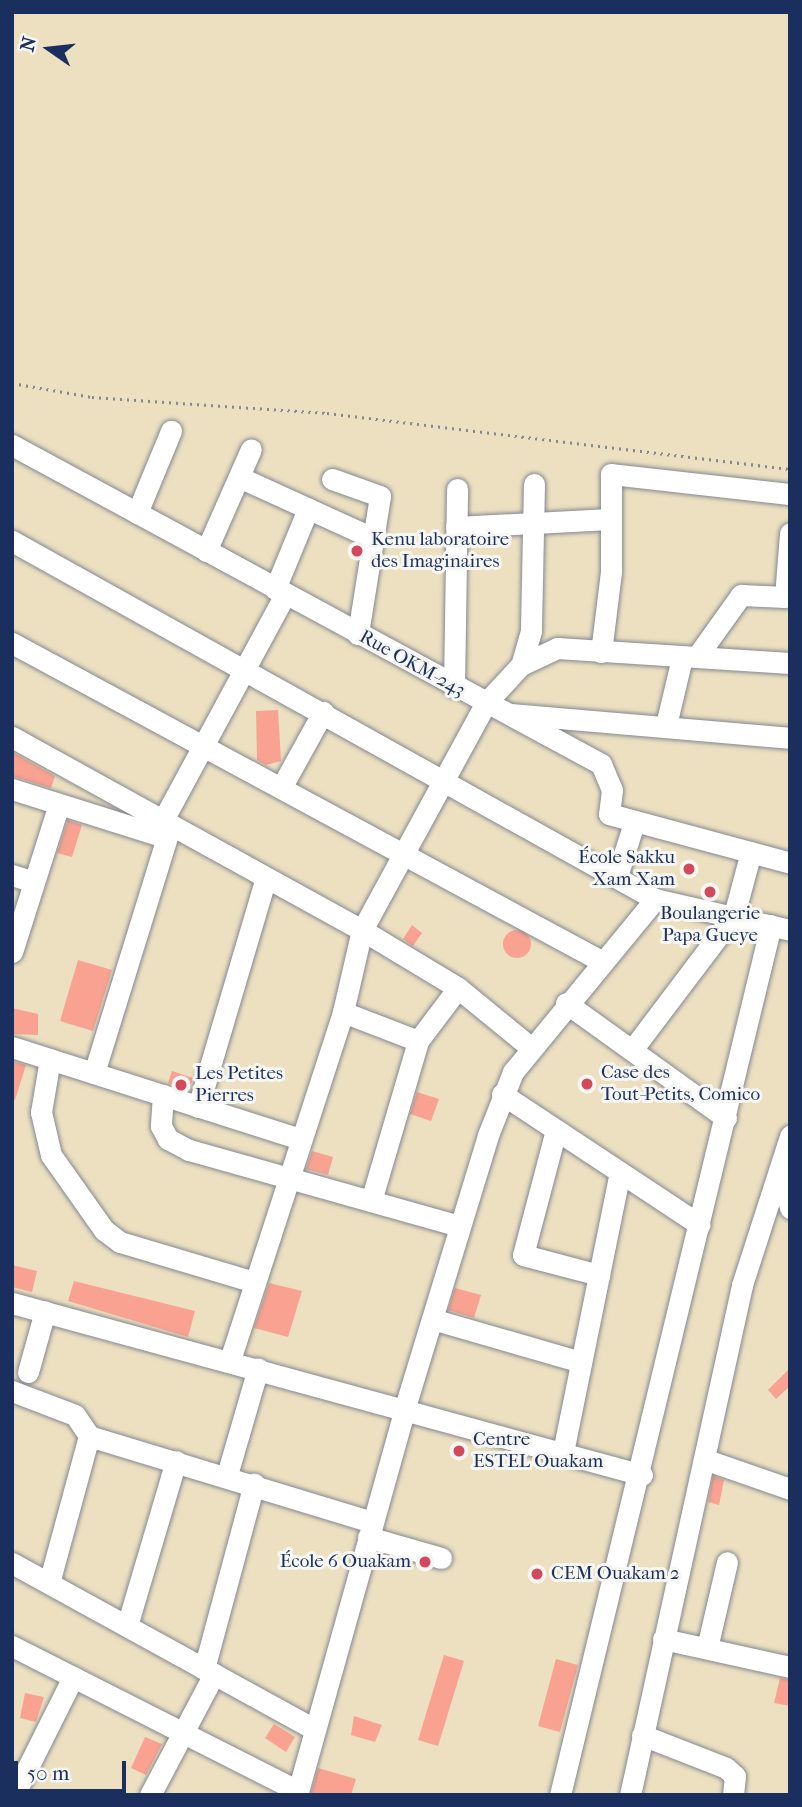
<!DOCTYPE html>
<html>
<head>
<meta charset="utf-8">
<style>
  body { margin:0 }
  #map { position:relative; width:802px; height:1807px; overflow:hidden; background:#ece0c1; font-family:"IM FELL French Canon",serif }
  div>[style] { position:absolute }
  .building>* { inset:0; background:#f9a291 }
  .round { border-radius:50% }
  .path>* { height:2.5px; margin-top:-1.25px; transform-origin:0; background:repeating-linear-gradient(90deg,#848890 0 2px,transparent 0 7px) }
  .roads { filter:drop-shadow(0 0 2px #848890) drop-shadow(0 0 2px #848890) }
  .minor>* { height:21px; margin:-10.5px; padding:0 10.5px; transform-origin:10.5px; border-radius:10.5px; background:#fff }
  .dots>* { width:19px; height:19px; translate:-50% -50%; box-sizing:border-box; border:4px solid #f6f6f2; border-radius:50% }
  span { translate:-50% -50%; white-space:nowrap; text-align:center; line-height:1.15; -webkit-text-stroke:6px #f6f6f2; paint-order:stroke }
  .poi-label { font-size:19px; color:#1b2f5e }
  .left { translate:0 -50%; text-align:left }
  .right { translate:-100% -50%; text-align:right }
  .street-label { font-size:19px; color:#1b2f5e }
  .frame { position:absolute; inset:0; border:14px solid #1b2f5e; pointer-events:none }
  .north { position:absolute; left:14px; top:14px; width:70px; height:70px; -webkit-text-stroke:5px #f6f6f2; paint-order:stroke; rotate:284deg; font-size:19px; font-weight:700; line-height:28px; text-align:center; color:#1b2f5e }
  .north::after { content:''; display:block; margin:auto; width:24px; height:32px; background:#1b2f5e; clip-path:polygon(50% 0,100% 100%,50% 72%,0 100%) }
  .scale { position:absolute; left:14px; top:1761px; width:112px; height:32px; box-sizing:border-box; border:4px solid #1b2f5e; border-top:0; padding-left:9px; font-size:21px; line-height:24px; white-space:nowrap; color:#1b2f5e; -webkit-text-stroke:5px #f6f6f2; paint-order:stroke }
</style>
</head>
<body>
<div id="map">
  <div class="building">
    <div style="clip-path:polygon(278px 710px,281px 761px,266px 765px,257px 760px,256px 711px)"></div>
    <div style="clip-path:polygon(12px 752px,55px 776px,51px 788px,12px 776px)"></div>
    <div style="clip-path:polygon(68px 820px,82px 825px,72px 857px,57px 853px)"></div>
    <div style="clip-path:polygon(412px 925px,422px 933px,413px 946px,403px 939px)"></div>
    <div class="round" style="left:503px;top:930px;width:28px;height:28px"></div>
    <div style="clip-path:polygon(78px 960px,112px 970px,93px 1031px,60px 1021px)"></div>
    <div style="clip-path:polygon(12px 1008px,38px 1014px,38px 1035px,12px 1034px)"></div>
    <div style="clip-path:polygon(12px 1061px,26px 1065px,15px 1100px,12px 1100px)"></div>
    <div style="clip-path:polygon(172px 1071px,193px 1078px,189px 1090px,168px 1083px)"></div>
    <div style="clip-path:polygon(417px 1092px,439px 1099px,431px 1121px,410px 1114px)"></div>
    <div style="clip-path:polygon(312px 1151px,333px 1157px,328px 1175px,306px 1169px)"></div>
    <div style="clip-path:polygon(12px 1265px,37px 1271px,32px 1292px,12px 1287px)"></div>
    <div style="clip-path:polygon(74px 1281px,195px 1311px,188px 1337px,68px 1301px)"></div>
    <div style="clip-path:polygon(269px 1283px,302px 1291px,288px 1337px,254px 1328px)"></div>
    <div style="clip-path:polygon(455px 1288px,481px 1295px,474px 1318px,448px 1310px)"></div>
    <div style="clip-path:polygon(790px 1368px,790px 1386px,776px 1399px,768px 1390px)"></div>
    <div style="clip-path:polygon(713px 1476px,724px 1480px,719px 1505px,708px 1502px)"></div>
    <div style="clip-path:polygon(444px 1655px,464px 1661px,438px 1746px,418px 1740px)"></div>
    <div style="clip-path:polygon(556px 1659px,578px 1665px,560px 1732px,538px 1726px)"></div>
    <div style="clip-path:polygon(780px 1678px,790px 1680px,790px 1706px,774px 1703px)"></div>
    <div style="clip-path:polygon(25px 1693px,44px 1697px,36px 1722px,20px 1718px)"></div>
    <div style="clip-path:polygon(354px 1716px,382px 1725px,375px 1742px,351px 1735px)"></div>
    <div style="clip-path:polygon(274px 1724px,295px 1737px,286px 1752px,265px 1738px)"></div>
    <div style="clip-path:polygon(145px 1737px,162px 1744px,146px 1775px,131px 1768px)"></div>
    <div style="clip-path:polygon(318px 1768px,356px 1779px,351px 1795px,311px 1793px)"></div>
  </div>
  <div class="path">
    <div style="left:12px;top:383px;width:81px;rotate:9.9deg"></div>
    <div style="left:92px;top:397px;width:236px;rotate:3.9deg"></div>
    <div style="left:327px;top:413px;width:466px;rotate:6.9deg"></div>
  </div>
  <div class="roads">
    <div class="minor">
      <div style="left:12px;top:445px;width:670px;rotate:28.44deg"></div>
      <div style="left:601px;top:764px;width:28px;rotate:67deg"></div>
      <div style="left:612px;top:790px;width:24px;rotate:97deg"></div>
      <div style="left:609px;top:814px;width:188px;rotate:15.1deg"></div>
      <div style="left:239px;top:477px;width:147px;rotate:24.5deg"></div>
      <div style="left:332px;top:479px;width:51px;rotate:19.5deg"></div>
      <div style="left:380px;top:496px;width:140px;rotate:99.1deg"></div>
      <div style="left:534px;top:484px;width:147px;rotate:91.2deg"></div>
      <div style="left:531px;top:631px;width:35px;rotate:106deg"></div>
      <div style="left:521px;top:665px;width:40px;rotate:-25deg"></div>
      <div style="left:557px;top:648px;width:233px;rotate:3.7deg"></div>
      <div style="left:137px;top:513px;width:89px;rotate:-67.5deg"></div>
      <div style="left:456px;top:527px;width:154px;rotate:-3deg"></div>
      <div style="left:12px;top:541px;width:736px;rotate:29.11deg"></div>
      <div style="left:206px;top:551px;width:111px;rotate:-66.2deg"></div>
      <div style="left:275px;top:589px;width:87px;rotate:-67.6deg"></div>
      <div style="left:12px;top:643px;width:669px;rotate:28.36deg"></div>
      <div style="left:601px;top:652px;width:81px;rotate:-82.9deg"></div>
      <div style="left:611px;top:572px;width:98px;rotate:-90deg"></div>
      <div style="left:611px;top:474px;width:180px;rotate:6.4deg"></div>
      <div style="left:698px;top:655px;width:74px;rotate:-54.4deg"></div>
      <div style="left:741px;top:595px;width:44px;rotate:2.6deg"></div>
      <div style="left:785px;top:597px;width:64px;rotate:-85.5deg"></div>
      <div style="left:454px;top:687px;width:198px;rotate:-89.1deg"></div>
      <div style="left:512px;top:714px;width:279px;rotate:4.9deg"></div>
      <div style="left:666px;top:725px;width:69px;rotate:-76.6deg"></div>
      <div style="left:12px;top:737px;width:400px;rotate:28.9deg"></div>
      <div style="left:362px;top:930px;width:112px;rotate:31.1deg"></div>
      <div style="left:458px;top:988px;width:93px;rotate:39.3deg"></div>
      <div style="left:281px;top:788px;width:87px;rotate:-61.1deg"></div>
      <div style="left:12px;top:789px;width:159px;rotate:17.5deg"></div>
      <div style="left:163px;top:820px;width:257px;rotate:-61.6deg"></div>
      <div style="left:618px;top:873px;width:52px;rotate:-72.3deg"></div>
      <div style="left:12px;top:875px;width:23px;rotate:18deg"></div>
      <div style="left:12px;top:952px;width:155px;rotate:-72.4deg"></div>
      <div style="left:566px;top:1003px;width:197px;rotate:35.7deg"></div>
      <div style="left:343px;top:1012px;width:80px;rotate:21.1deg"></div>
      <div style="left:12px;top:1047px;width:300px;rotate:17.7deg"></div>
      <div style="left:632px;top:1050px;width:169px;rotate:-52.9deg"></div>
      <div style="left:734px;top:915px;width:65px;rotate:-74.9deg"></div>
      <div style="left:50px;top:1059px;width:54px;rotate:99.6deg"></div>
      <div style="left:41px;top:1112px;width:44px;rotate:76.9deg"></div>
      <div style="left:51px;top:1155px;width:92px;rotate:54.8deg"></div>
      <div style="left:104px;top:1230px;width:20px;rotate:37deg"></div>
      <div style="left:120px;top:1242px;width:140px;rotate:16.6deg"></div>
      <div style="left:94px;top:1073px;width:260px;rotate:-72.8deg"></div>
      <div style="left:502px;top:1094px;width:237px;rotate:33.5deg"></div>
      <div style="left:163px;top:1095px;width:31px;rotate:94deg"></div>
      <div style="left:161px;top:1126px;width:15px;rotate:62deg"></div>
      <div style="left:168px;top:1139px;width:24px;rotate:28deg"></div>
      <div style="left:189px;top:1150px;width:281px;rotate:15.7deg"></div>
      <div style="left:198px;top:1107px;width:239px;rotate:-73.5deg"></div>
      <div style="left:556px;top:1130px;width:129px;rotate:104.8deg"></div>
      <div style="left:523px;top:1255px;width:79px;rotate:14.7deg"></div>
      <div style="left:782px;top:1173px;width:36px;rotate:77deg"></div>
      <div style="left:371px;top:1201px;width:167px;rotate:-73.6deg"></div>
      <div style="left:418px;top:1041px;width:66px;rotate:-53deg"></div>
      <div style="left:12px;top:1303px;width:653px;rotate:15.27deg"></div>
      <div style="left:432px;top:1319px;width:155px;rotate:16.1deg"></div>
      <div style="left:230px;top:1360px;width:366px;rotate:-72deg"></div>
      <div style="left:343px;top:1012px;width:84px;rotate:-77deg"></div>
      <div style="left:362px;top:930px;width:257px;rotate:-61.4deg"></div>
      <div style="left:485px;top:704px;width:53px;rotate:-47.3deg"></div>
      <div style="left:28px;top:1372px;width:63px;rotate:-74.4deg"></div>
      <div style="left:12px;top:1391px;width:67px;rotate:20.9deg"></div>
      <div style="left:75px;top:1415px;width:25px;rotate:56deg"></div>
      <div style="left:89px;top:1436px;width:152px;rotate:105.2deg"></div>
      <div style="left:89px;top:1436px;width:296px;rotate:16.9deg"></div>
      <div style="left:563px;top:1452px;width:285px;rotate:-78.5deg"></div>
      <div style="left:704px;top:1459px;width:91px;rotate:19.2deg"></div>
      <div style="left:227px;top:1475px;width:111px;rotate:-73.8deg"></div>
      <div style="left:368px;top:1537px;width:76px;rotate:16deg"></div>
      <div style="left:12px;top:1563px;width:345px;rotate:28.8deg"></div>
      <div style="left:127px;top:1626px;width:172px;rotate:-73.5deg"></div>
      <div style="left:663px;top:1639px;width:130px;rotate:12.4deg"></div>
      <div style="left:12px;top:1646px;width:321px;rotate:26.9deg"></div>
      <div style="left:707px;top:1648px;width:88px;rotate:-76.9deg"></div>
      <div style="left:204px;top:1669px;width:192px;rotate:-74.9deg"></div>
      <div style="left:642px;top:1735px;width:90px;rotate:21.4deg"></div>
      <div style="left:726px;top:1768px;width:12px;rotate:42deg"></div>
      <div style="left:735px;top:1776px;width:19px;rotate:96deg"></div>
      <div style="left:14px;top:1795px;width:132px;rotate:-63.4deg"></div>
      <div style="left:150px;top:1795px;width:137px;rotate:-62.1deg"></div>
      <div style="left:297px;top:1795px;width:403px;rotate:-74.4deg"></div>
      <div style="left:405px;top:1407px;width:284px;rotate:-73deg"></div>
      <div style="left:488px;top:1135px;width:68px;rotate:-68.4deg"></div>
      <div style="left:513px;top:1072px;width:224px;rotate:-50.6deg"></div>
      <div style="left:655px;top:899px;width:139px;rotate:12.9deg"></div>
      <div style="left:560px;top:1795px;width:895px;rotate:-76.37deg"></div>
      <div style="left:630px;top:1795px;width:522px;rotate:-77.61deg"></div>
      <div style="left:742px;top:1285px;width:157px;rotate:-72.1deg"></div>
    </div>
  </div>
  <div class="dots">
    <div style="left:357px;top:551px;background:#d1495b"></div>
    <div style="left:689px;top:869px;background:#d1495b"></div>
    <div style="left:710px;top:892px;background:#d1495b"></div>
    <div style="left:587px;top:1084px;background:#d1495b"></div>
    <div style="left:181px;top:1085px;background:#d1495b"></div>
    <div style="left:459px;top:1451px;background:#d1495b"></div>
    <div style="left:425px;top:1562px;background:#d1495b"></div>
    <div style="left:537px;top:1574px;background:#d1495b"></div>
  </div>
  <div class="poi-label">
    <span class="left" style="left:371px;top:551px">Kenu laboratoire<br>des Imaginaires</span>
    <span class="right" style="left:675px;top:869px">École Sakku<br>Xam Xam</span>
    <span style="left:710px;top:925px">Boulangerie<br>Papa Gueye</span>
    <span class="left" style="left:601px;top:1084px">Case des<br>Tout-Petits, Comico</span>
    <span class="left" style="left:195px;top:1085px">Les Petites<br>Pierres</span>
    <span class="left" style="left:473px;top:1451px">Centre<br>ESTEL Ouakam</span>
    <span class="right" style="left:411px;top:1562px">École 6 Ouakam</span>
    <span class="left" style="left:551px;top:1574px">CEM Ouakam 2</span>
  </div>
  <div class="street-label">
    <span style="left:412px;top:664px;rotate:29deg">Rue OKM-243</span>
  </div>
  <div class="frame"></div>
  <div class="north">N</div>
  <div class="scale">50 m</div>
</div>
</body>
</html>
